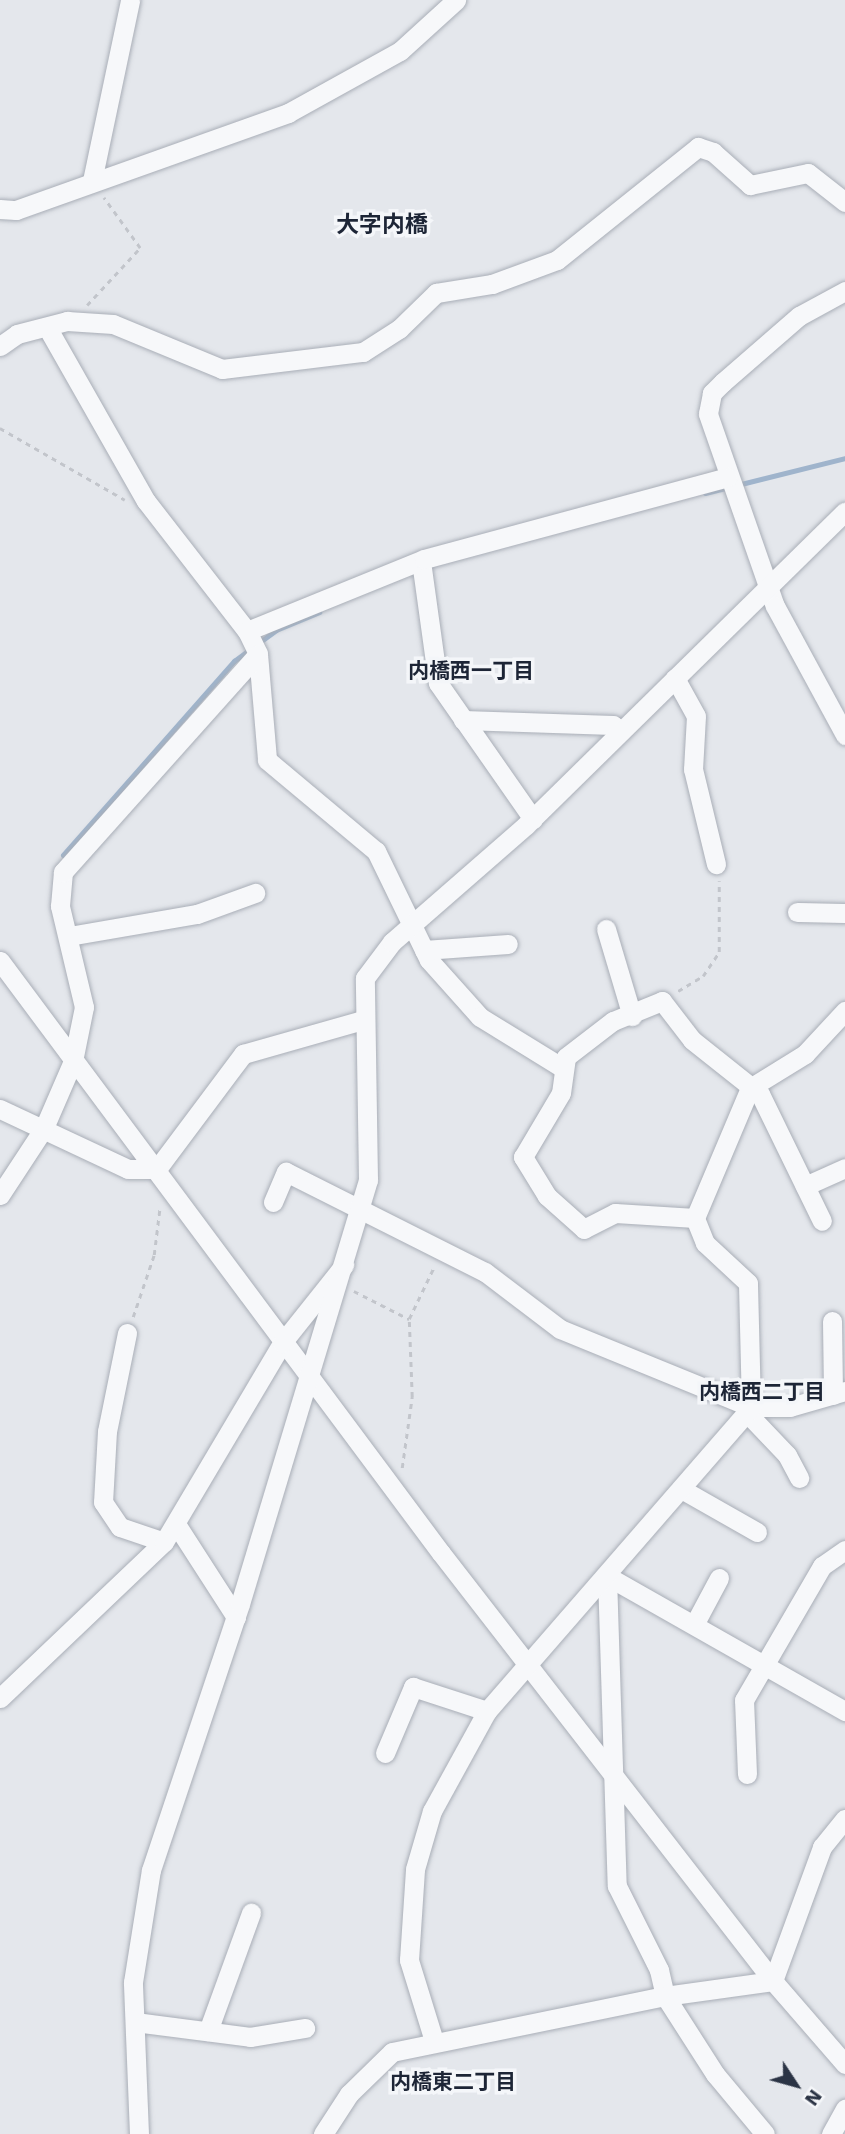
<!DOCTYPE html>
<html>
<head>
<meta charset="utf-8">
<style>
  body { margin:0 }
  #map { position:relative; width:845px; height:2134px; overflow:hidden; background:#e4e7ec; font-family:"Work Sans","Noto Sans JP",sans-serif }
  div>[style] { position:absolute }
  .stream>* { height:5px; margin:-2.5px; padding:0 2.5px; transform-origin:2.5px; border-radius:2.5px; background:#9fb4cc }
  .path>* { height:2.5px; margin-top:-1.25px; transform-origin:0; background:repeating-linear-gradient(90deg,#c2c5cb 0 5px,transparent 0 10px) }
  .roads { filter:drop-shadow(0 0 2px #a9aeb7) drop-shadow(0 0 2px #a9aeb7) }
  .minor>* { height:19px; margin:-9.5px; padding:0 9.5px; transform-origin:9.5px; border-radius:9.5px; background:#f7f8fa }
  span { translate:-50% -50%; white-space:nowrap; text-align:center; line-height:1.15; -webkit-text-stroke:7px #f4f6f9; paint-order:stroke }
  .neighbourhood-label { font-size:21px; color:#1d2536; font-weight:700 }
  .quarter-label { font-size:23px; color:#1d2536; font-weight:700 }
  .north { position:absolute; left:761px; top:2050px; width:70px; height:70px; -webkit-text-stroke:5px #f4f6f9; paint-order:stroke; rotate:126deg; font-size:19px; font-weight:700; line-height:28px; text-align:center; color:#2b3445 }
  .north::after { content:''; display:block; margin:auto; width:24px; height:32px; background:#2b3445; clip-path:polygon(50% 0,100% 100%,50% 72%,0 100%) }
</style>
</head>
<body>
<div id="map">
  <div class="stream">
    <div style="left:705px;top:493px;width:144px;rotate:-14deg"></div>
    <div style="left:63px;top:855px;width:259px;rotate:-48.6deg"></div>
    <div style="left:234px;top:661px;width:52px;rotate:-36.4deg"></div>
    <div style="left:276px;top:630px;width:47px;rotate:-22.7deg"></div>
  </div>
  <div class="path">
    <div style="left:87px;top:305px;width:78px;rotate:-47.1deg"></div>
    <div style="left:140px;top:248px;width:62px;rotate:-125.8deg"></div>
    <div style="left:0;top:428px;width:144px;rotate:29.9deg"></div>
    <div style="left:678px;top:991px;width:29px;rotate:-31deg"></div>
    <div style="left:703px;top:976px;width:29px;rotate:-56deg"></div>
    <div style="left:719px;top:952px;width:71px;rotate:-90deg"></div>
    <div style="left:354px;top:1291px;width:62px;rotate:27deg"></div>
    <div style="left:409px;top:1319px;width:58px;rotate:-64.3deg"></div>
    <div style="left:133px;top:1317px;width:65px;rotate:-71.3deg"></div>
    <div style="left:154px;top:1255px;width:49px;rotate:-83deg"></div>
    <div style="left:402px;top:1468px;width:72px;rotate:-82deg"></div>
    <div style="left:412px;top:1397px;width:78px;rotate:-92.2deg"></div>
  </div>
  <div class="roads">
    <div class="minor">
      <div style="left:92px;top:181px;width:185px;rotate:-78.1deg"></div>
      <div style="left:0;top:209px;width:16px;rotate:4deg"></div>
      <div style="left:16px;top:210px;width:289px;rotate:-19.6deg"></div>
      <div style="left:288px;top:113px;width:128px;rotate:-29deg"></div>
      <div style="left:400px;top:51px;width:76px;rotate:-42.3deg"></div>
      <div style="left:845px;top:291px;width:52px;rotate:151.5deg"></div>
      <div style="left:799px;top:316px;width:101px;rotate:139deg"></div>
      <div style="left:723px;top:382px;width:16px;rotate:135deg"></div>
      <div style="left:712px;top:393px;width:21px;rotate:101deg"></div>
      <div style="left:708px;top:414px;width:203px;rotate:70.8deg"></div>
      <div style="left:775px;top:606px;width:147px;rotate:61.5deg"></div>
      <div style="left:47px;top:327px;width:200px;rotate:60.4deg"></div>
      <div style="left:146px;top:501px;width:165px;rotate:52.2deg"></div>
      <div style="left:247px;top:631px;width:25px;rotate:64deg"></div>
      <div style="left:258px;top:654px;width:106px;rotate:85.1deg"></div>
      <div style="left:267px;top:760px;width:142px;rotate:39.9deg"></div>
      <div style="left:376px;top:851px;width:121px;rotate:64.1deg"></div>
      <div style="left:429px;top:960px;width:76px;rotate:48.2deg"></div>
      <div style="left:480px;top:1017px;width:97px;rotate:31.6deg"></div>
      <div style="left:0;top:346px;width:21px;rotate:-35deg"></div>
      <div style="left:17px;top:334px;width:52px;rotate:-14.6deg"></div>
      <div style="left:67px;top:321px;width:46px;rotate:3.7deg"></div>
      <div style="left:113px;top:324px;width:118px;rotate:22.4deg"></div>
      <div style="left:222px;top:369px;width:142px;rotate:-6.9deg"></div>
      <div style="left:363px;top:352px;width:43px;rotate:-32.6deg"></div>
      <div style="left:399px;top:329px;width:52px;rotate:-44.2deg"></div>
      <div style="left:436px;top:293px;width:57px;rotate:-9.1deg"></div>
      <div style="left:492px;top:284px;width:69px;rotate:-20.3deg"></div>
      <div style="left:557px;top:260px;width:181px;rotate:-38.7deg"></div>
      <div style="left:698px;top:147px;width:16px;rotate:18deg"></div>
      <div style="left:713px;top:152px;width:50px;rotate:41.7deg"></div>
      <div style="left:750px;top:185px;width:59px;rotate:-11.7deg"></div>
      <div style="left:808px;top:173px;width:47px;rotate:38.1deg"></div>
      <div style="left:421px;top:561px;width:123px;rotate:82.1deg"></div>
      <div style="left:438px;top:683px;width:166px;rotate:55.1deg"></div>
      <div style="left:247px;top:631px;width:191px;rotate:-22.1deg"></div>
      <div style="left:424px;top:559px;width:314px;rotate:-15.1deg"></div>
      <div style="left:675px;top:678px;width:43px;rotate:61.1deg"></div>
      <div style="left:696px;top:716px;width:53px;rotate:93.2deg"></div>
      <div style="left:693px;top:769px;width:98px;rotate:76.4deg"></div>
      <div style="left:463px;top:720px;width:150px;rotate:1.9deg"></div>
      <div style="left:613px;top:725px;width:10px;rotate:45deg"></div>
      <div style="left:797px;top:912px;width:48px;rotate:1.2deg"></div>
      <div style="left:606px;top:929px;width:91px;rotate:73.4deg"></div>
      <div style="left:69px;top:936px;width:130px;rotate:-9.8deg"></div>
      <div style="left:197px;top:914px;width:62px;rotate:-19.9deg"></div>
      <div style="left:424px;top:950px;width:84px;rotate:-4.1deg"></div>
      <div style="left:0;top:961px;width:738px;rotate:53.32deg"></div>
      <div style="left:441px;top:1553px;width:542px;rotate:52.2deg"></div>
      <div style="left:773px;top:1981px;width:110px;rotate:49.1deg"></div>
      <div style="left:0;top:1109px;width:141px;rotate:25.1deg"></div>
      <div style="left:128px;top:1169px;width:29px"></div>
      <div style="left:157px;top:1169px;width:144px;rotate:-53.2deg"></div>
      <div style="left:243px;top:1054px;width:124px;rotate:-15.9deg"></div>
      <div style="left:805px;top:1186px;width:44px;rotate:-24.2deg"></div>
      <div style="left:0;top:1195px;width:80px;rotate:-56.7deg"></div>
      <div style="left:44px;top:1128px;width:73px;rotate:-66.6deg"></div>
      <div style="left:73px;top:1061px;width:55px;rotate:-78.5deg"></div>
      <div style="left:84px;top:1007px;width:104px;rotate:-103.4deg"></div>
      <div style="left:60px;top:906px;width:34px;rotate:-85deg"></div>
      <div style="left:63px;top:872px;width:292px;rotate:-48.2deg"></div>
      <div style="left:273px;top:1202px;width:33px;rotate:-67deg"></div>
      <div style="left:286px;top:1172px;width:223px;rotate:26.7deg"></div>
      <div style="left:485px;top:1272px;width:94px;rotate:37.2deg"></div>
      <div style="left:560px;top:1329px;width:206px;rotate:22.2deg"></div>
      <div style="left:751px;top:1407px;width:39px"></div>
      <div style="left:790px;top:1407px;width:57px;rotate:-16.2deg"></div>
      <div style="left:695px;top:1218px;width:80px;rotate:-176.4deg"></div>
      <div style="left:615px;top:1213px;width:35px;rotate:153deg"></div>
      <div style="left:584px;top:1229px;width:50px;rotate:-138.3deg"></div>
      <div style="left:547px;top:1196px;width:46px;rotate:-121.6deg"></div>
      <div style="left:523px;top:1157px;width:74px;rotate:-59.3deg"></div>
      <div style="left:561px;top:1093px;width:36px;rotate:-82deg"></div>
      <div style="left:566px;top:1057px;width:59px;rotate:-37.5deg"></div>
      <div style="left:613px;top:1021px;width:53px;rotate:-22.2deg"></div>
      <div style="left:662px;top:1001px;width:49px;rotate:52.4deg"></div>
      <div style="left:692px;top:1040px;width:87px;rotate:38.5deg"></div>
      <div style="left:760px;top:1094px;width:141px;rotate:64deg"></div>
      <div style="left:832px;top:1321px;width:74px;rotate:89.2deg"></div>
      <div style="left:127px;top:1333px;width:100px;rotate:101.5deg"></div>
      <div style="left:107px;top:1431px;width:71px;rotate:93.2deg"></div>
      <div style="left:103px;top:1502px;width:30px;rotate:56deg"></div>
      <div style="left:120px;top:1527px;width:46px;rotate:18.8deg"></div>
      <div style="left:747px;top:1413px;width:58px;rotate:46.4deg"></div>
      <div style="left:787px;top:1455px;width:26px;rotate:62deg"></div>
      <div style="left:683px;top:1490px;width:85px;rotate:29.6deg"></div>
      <div style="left:176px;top:1524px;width:111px;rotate:57.2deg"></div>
      <div style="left:607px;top:1576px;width:310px;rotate:88.2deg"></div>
      <div style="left:617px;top:1886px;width:94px;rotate:63.4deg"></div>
      <div style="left:659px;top:1970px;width:27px;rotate:77deg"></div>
      <div style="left:665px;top:1996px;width:93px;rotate:57.3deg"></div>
      <div style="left:715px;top:2074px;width:78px;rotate:50.2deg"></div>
      <div style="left:607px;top:1576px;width:274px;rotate:29.6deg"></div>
      <div style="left:695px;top:1623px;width:51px;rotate:-61.9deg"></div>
      <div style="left:0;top:1698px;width:226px;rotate:-43.6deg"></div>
      <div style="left:164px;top:1542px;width:231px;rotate:-59.3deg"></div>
      <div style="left:282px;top:1343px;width:100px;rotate:-51.5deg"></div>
      <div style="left:385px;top:1753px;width:72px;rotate:-67deg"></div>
      <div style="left:413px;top:1687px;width:78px;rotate:18deg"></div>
      <div style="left:747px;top:1774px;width:74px;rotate:-92.3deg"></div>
      <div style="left:744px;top:1700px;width:155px;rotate:-59.8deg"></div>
      <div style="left:822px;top:1566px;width:28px;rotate:-35deg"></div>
      <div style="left:135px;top:2022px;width:116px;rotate:7.4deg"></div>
      <div style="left:250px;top:2037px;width:56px;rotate:-9.3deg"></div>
      <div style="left:208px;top:2031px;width:126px;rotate:-70deg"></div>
      <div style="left:434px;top:2041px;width:85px;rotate:-107.2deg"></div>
      <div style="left:409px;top:1960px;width:91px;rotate:-86.2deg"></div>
      <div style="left:415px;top:1869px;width:60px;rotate:-73.7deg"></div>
      <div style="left:432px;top:1811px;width:114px;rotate:-61.2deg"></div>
      <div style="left:487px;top:1711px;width:403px;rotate:-49deg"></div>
      <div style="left:751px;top:1407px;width:124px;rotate:-91.4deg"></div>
      <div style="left:748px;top:1283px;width:59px;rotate:-137.1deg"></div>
      <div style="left:705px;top:1243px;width:27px;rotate:-112deg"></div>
      <div style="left:695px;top:1218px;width:141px;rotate:-67.1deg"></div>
      <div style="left:750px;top:1088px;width:65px;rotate:-31.7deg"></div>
      <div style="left:805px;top:1054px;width:59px;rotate:-47.1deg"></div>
      <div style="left:139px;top:2134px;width:152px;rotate:-92.3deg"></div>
      <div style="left:133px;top:1982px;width:113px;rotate:-80.9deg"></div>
      <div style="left:151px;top:1870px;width:280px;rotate:-71.5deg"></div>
      <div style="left:240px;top:1604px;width:443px;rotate:-73.2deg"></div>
      <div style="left:368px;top:1180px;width:202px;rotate:-90.9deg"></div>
      <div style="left:365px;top:978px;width:45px;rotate:-53.1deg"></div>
      <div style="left:392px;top:942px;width:178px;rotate:-41.1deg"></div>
      <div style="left:526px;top:825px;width:447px;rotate:-44.5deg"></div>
      <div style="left:323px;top:2134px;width:48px;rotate:-57deg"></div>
      <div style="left:349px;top:2094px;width:60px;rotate:-44.3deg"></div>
      <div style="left:392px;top:2052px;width:279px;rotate:-11.6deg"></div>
      <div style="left:665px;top:1996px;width:109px;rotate:-7.9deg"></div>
      <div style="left:773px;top:1981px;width:143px;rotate:-69.9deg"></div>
      <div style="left:822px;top:1847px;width:36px;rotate:-51deg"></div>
      <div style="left:831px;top:2134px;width:29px;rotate:-61deg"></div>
    </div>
  </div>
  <div class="neighbourhood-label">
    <span style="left:471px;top:671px">内橋西一丁目</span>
    <span style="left:762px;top:1392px">内橋西二丁目</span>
    <span style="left:453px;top:2082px">内橋東二丁目</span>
  </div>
  <div class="quarter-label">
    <span style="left:382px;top:225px">大字内橋</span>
  </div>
  <div class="north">N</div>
</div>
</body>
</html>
